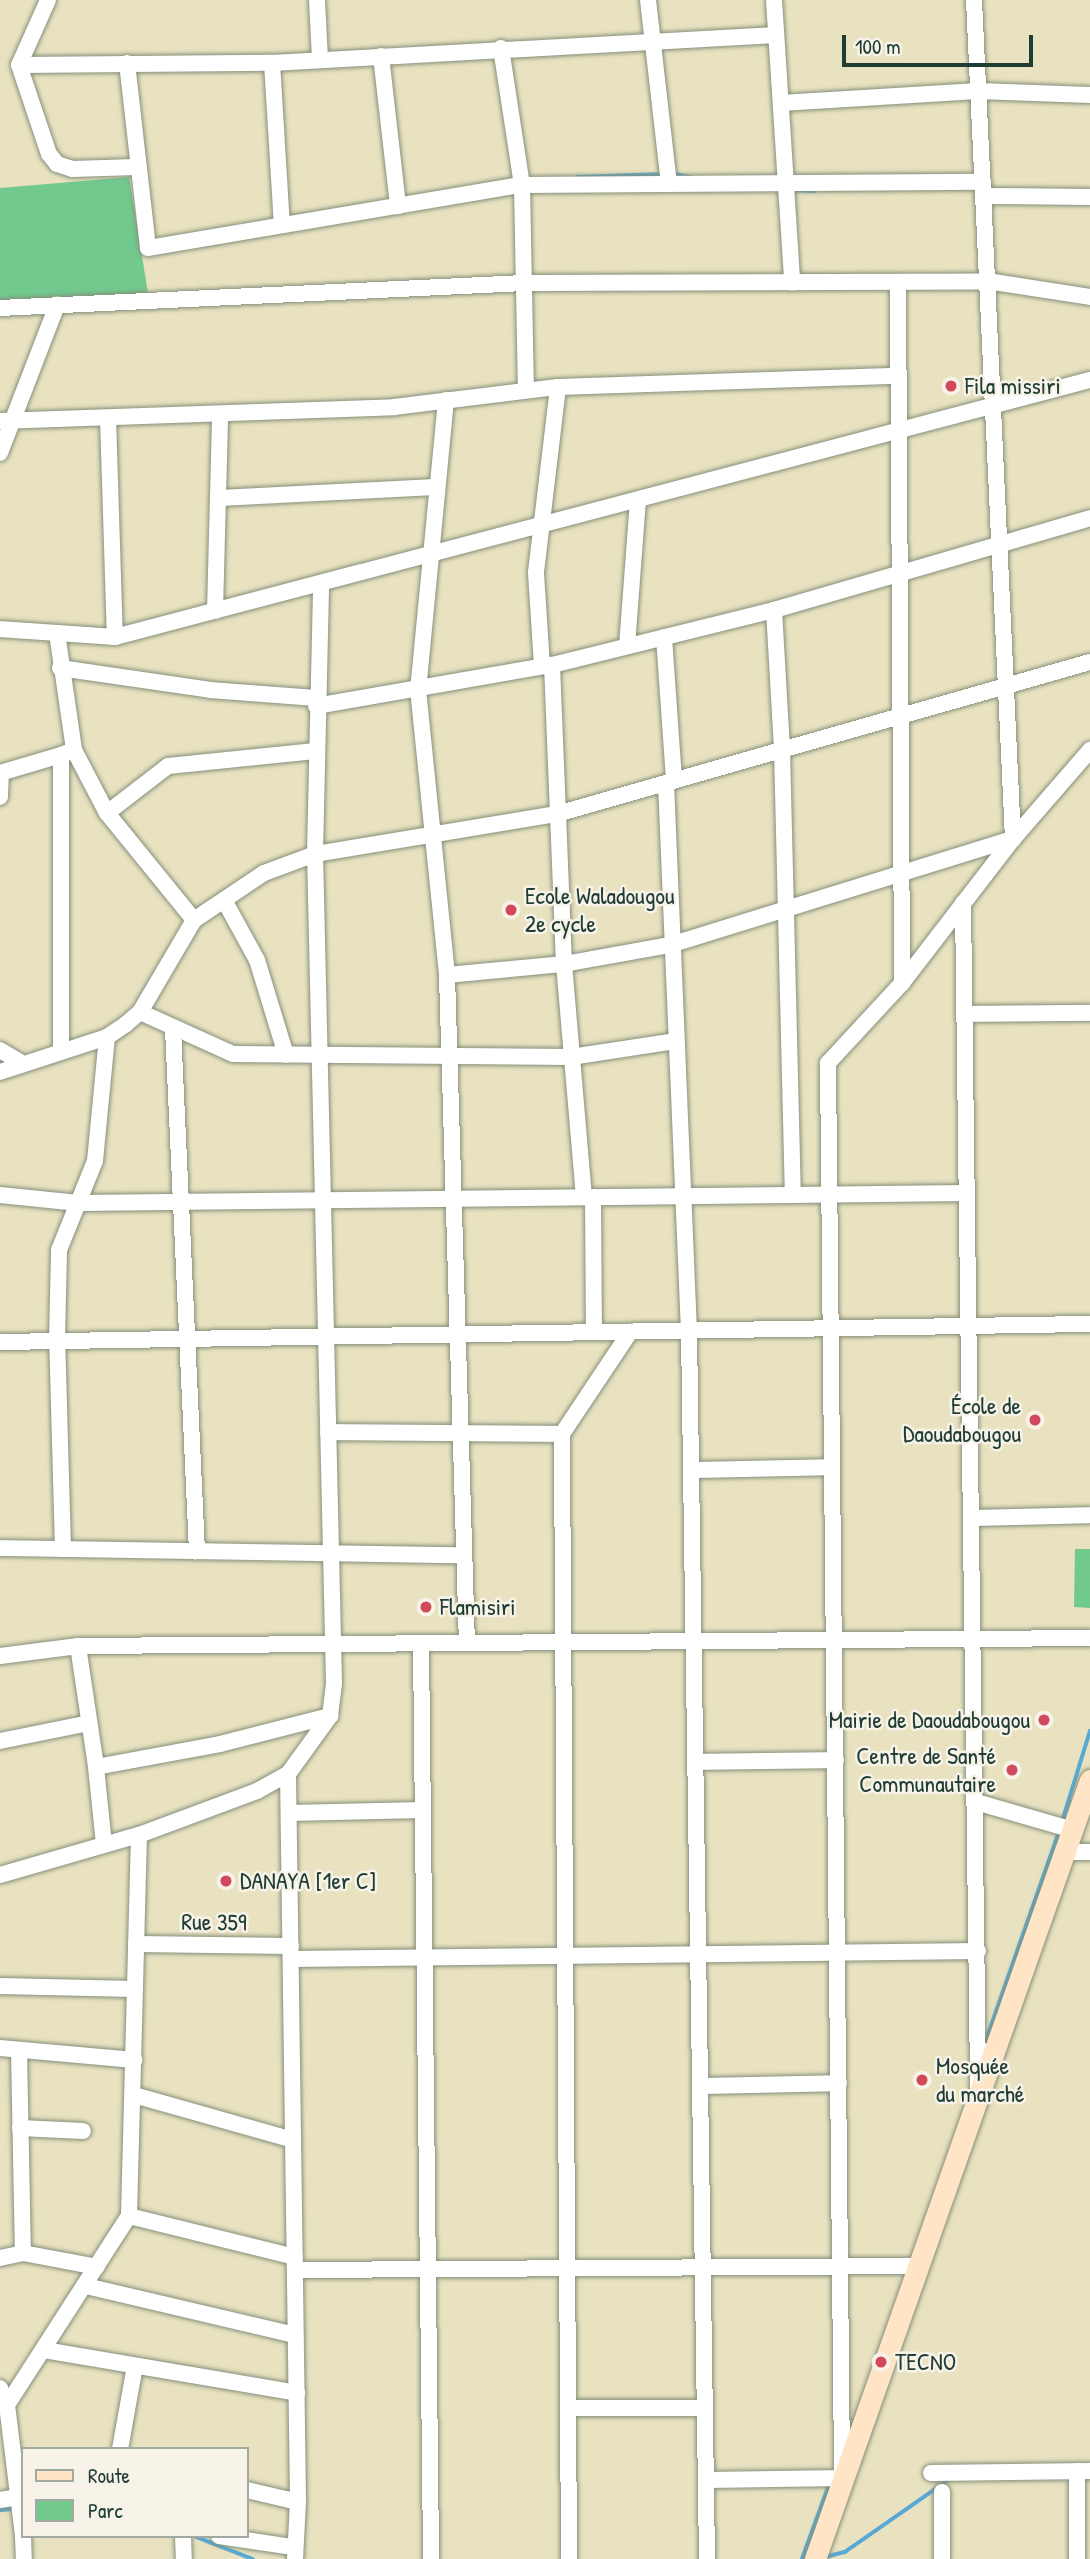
<!DOCTYPE html>
<html>
<head>
<meta charset="utf-8">
<style>
  body { margin:0 }
  #map { position:relative; width:1090px; height:2559px; overflow:hidden; background:#e9e2c1; font-family:"Patrick Hand",sans-serif }
  div>[style] { position:absolute }
  .green>* { inset:0; background:#72c98e }
  .stream>* { height:3.5px; margin:-1.75px; padding:0 1.75px; transform-origin:1.75px; border-radius:1.75px; background:#59a9d4 }
  .roads { filter:drop-shadow(0 0 2px #84907a) drop-shadow(0 0 2px #84907a) }
  .street>* { height:16px; margin:-8px; padding:0 8px; transform-origin:8px; border-radius:8px; background:#fff }
  .secondary>* { height:21px; margin:-10.5px; padding:0 10.5px; transform-origin:10.5px; border-radius:10.5px; background:#ffe4c6 }
  .dots>* { width:19px; height:19px; translate:-50% -50%; box-sizing:border-box; border:4px solid #f7f3e8; border-radius:50% }
  span { translate:-50% -50%; white-space:nowrap; text-align:center; line-height:1.15; -webkit-text-stroke:5px #f7f3e8; paint-order:stroke }
  .poi-label { font-size:24px; color:#1f3d34 }
  .left { translate:0 -50%; text-align:left }
  .right { translate:-100% -50%; text-align:right }
  .street-label { font-size:24px; color:#1f3d34 }
  .legend { position:absolute; left:21px; top:2447px; width:228px; height:91px; box-sizing:border-box; background:#f7f3e8; border:2px solid #a1aaa0; margin:0; padding:9px 12px; list-style:none; font-size:21px; color:#1f3d34 }
  .legend li { display:flex; align-items:center; gap:14px; height:35px }
  .legend b { width:35px; border:2px solid #a1aaa0 }
  .scale { position:absolute; left:842px; top:35px; width:191px; height:32px; box-sizing:border-box; border:4px solid #1f3d34; border-top:0; padding-left:9px; font-size:21px; line-height:24px; white-space:nowrap; color:#1f3d34; -webkit-text-stroke:5px #f7f3e8; paint-order:stroke }
</style>
</head>
<body>
<div id="map">
  <div class="green">
    <div style="clip-path:polygon(129px 177px,148px 293px,0 302px,0 188px)"></div>
    <div style="clip-path:polygon(1075px 1549px,1090px 1549px,1090px 1608px,1074px 1607px)"></div>
  </div>
  <div class="stream">
    <div style="left:671px;top:173px;width:24px;rotate:12deg"></div>
    <div style="left:577px;top:177px;width:87px;rotate:-2deg"></div>
    <div style="left:794px;top:190px;width:20px;rotate:3deg"></div>
    <div style="left:1062px;top:1822px;width:95px;rotate:-72.9deg"></div>
    <div style="left:984px;top:2046px;width:227px;rotate:-70.7deg"></div>
    <div style="left:0;top:2510px;width:14px;rotate:-4deg"></div>
    <div style="left:194px;top:2536px;width:63px;rotate:21.3deg"></div>
    <div style="left:825px;top:2557px;width:21px;rotate:-14deg"></div>
    <div style="left:845px;top:2552px;width:129px;rotate:-34.9deg"></div>
    <div style="left:802px;top:2559px;width:82px;rotate:-70deg"></div>
  </div>
  <div class="roads">
    <div class="street">
      <div style="left:48px;top:0;width:71px;rotate:114deg"></div>
      <div style="left:19px;top:65px;width:94px;rotate:71.4deg"></div>
      <div style="left:49px;top:154px;width:13px;rotate:51deg"></div>
      <div style="left:57px;top:164px;width:16px;rotate:18deg"></div>
      <div style="left:72px;top:169px;width:64px;rotate:-1.8deg"></div>
      <div style="left:317px;top:0;width:60px;rotate:87.1deg"></div>
      <div style="left:648px;top:0;width:184px;rotate:83.5deg"></div>
      <div style="left:774px;top:0;width:283px;rotate:86.3deg"></div>
      <div style="left:501px;top:48px;width:139px;rotate:81.3deg"></div>
      <div style="left:522px;top:185px;width:204px;rotate:88.9deg"></div>
      <div style="left:381px;top:56px;width:151px;rotate:83.5deg"></div>
      <div style="left:127px;top:63px;width:186px;rotate:83.5deg"></div>
      <div style="left:148px;top:248px;width:379px;rotate:-9.6deg"></div>
      <div style="left:522px;top:185px;width:461px;rotate:-0.4deg"></div>
      <div style="left:272px;top:63px;width:162px;rotate:86.5deg"></div>
      <div style="left:19px;top:65px;width:253px;rotate:-0.5deg"></div>
      <div style="left:272px;top:63px;width:505px;rotate:-3.18deg"></div>
      <div style="left:781px;top:103px;width:197px;rotate:-3.5deg"></div>
      <div style="left:978px;top:91px;width:112px;rotate:2deg"></div>
      <div style="left:983px;top:196px;width:107px;rotate:0.5deg"></div>
      <div style="left:898px;top:282px;width:701px;rotate:89.67deg"></div>
      <div style="left:0;top:308px;width:525px;rotate:-2.73deg"></div>
      <div style="left:524px;top:283px;width:463px;rotate:-0.2deg"></div>
      <div style="left:987px;top:281px;width:104px;rotate:8.8deg"></div>
      <div style="left:446px;top:400px;width:290px;rotate:95.5deg"></div>
      <div style="left:418px;top:689px;width:287px;rotate:84.2deg"></div>
      <div style="left:447px;top:975px;width:668px;rotate:88.29deg"></div>
      <div style="left:108px;top:418px;width:219px;rotate:88.2deg"></div>
      <div style="left:0;top:421px;width:394px;rotate:-2deg"></div>
      <div style="left:394px;top:407px;width:165px;rotate:-7deg"></div>
      <div style="left:558px;top:387px;width:340px;rotate:-1.9deg"></div>
      <div style="left:0;top:453px;width:159px;rotate:-68.9deg"></div>
      <div style="left:218px;top:498px;width:219px;rotate:-2.9deg"></div>
      <div style="left:774px;top:610px;width:140px;rotate:86.7deg"></div>
      <div style="left:782px;top:750px;width:445px;rotate:88.6deg"></div>
      <div style="left:215px;top:611px;width:195px;rotate:-88.5deg"></div>
      <div style="left:0;top:629px;width:115px;rotate:4deg"></div>
      <div style="left:115px;top:637px;width:1008px;rotate:-14.77deg"></div>
      <div style="left:57px;top:633px;width:118px;rotate:81.7deg"></div>
      <div style="left:74px;top:750px;width:14px;rotate:159deg"></div>
      <div style="left:61px;top:755px;width:294px;rotate:90deg"></div>
      <div style="left:664px;top:637px;width:144px;rotate:86deg"></div>
      <div style="left:627px;top:646px;width:147px;rotate:-85.7deg"></div>
      <div style="left:552px;top:665px;width:299px;rotate:87.7deg"></div>
      <div style="left:564px;top:964px;width:234px;rotate:85.1deg"></div>
      <div style="left:542px;top:666px;width:94px;rotate:-93.7deg"></div>
      <div style="left:536px;top:572px;width:186px;rotate:-83.2deg"></div>
      <div style="left:60px;top:668px;width:152px;rotate:8.3deg"></div>
      <div style="left:210px;top:690px;width:106px;rotate:4.3deg"></div>
      <div style="left:316px;top:706px;width:240px;rotate:-9.9deg"></div>
      <div style="left:552px;top:665px;width:229px;rotate:-13.9deg"></div>
      <div style="left:774px;top:610px;width:329px;rotate:-16.2deg"></div>
      <div style="left:74px;top:750px;width:71px;rotate:62.4deg"></div>
      <div style="left:107px;top:813px;width:138px;rotate:50.9deg"></div>
      <div style="left:0;top:773px;width:64px;rotate:-16.4deg"></div>
      <div style="left:666px;top:783px;width:548px;rotate:87.6deg"></div>
      <div style="left:689px;top:1331px;width:1228px;rotate:89.16deg"></div>
      <div style="left:0;top:797px;width:24px;rotate:-88deg"></div>
      <div style="left:107px;top:813px;width:77px;rotate:-37.6deg"></div>
      <div style="left:168px;top:766px;width:148px;rotate:-5.8deg"></div>
      <div style="left:224px;top:900px;width:68px;rotate:61.2deg"></div>
      <div style="left:257px;top:960px;width:99px;rotate:73deg"></div>
      <div style="left:963px;top:903px;width:1184px;rotate:89.27deg"></div>
      <div style="left:447px;top:975px;width:118px;rotate:-5.4deg"></div>
      <div style="left:564px;top:964px;width:108px;rotate:-10.2deg"></div>
      <div style="left:670px;top:945px;width:359px;rotate:-17.2deg"></div>
      <div style="left:1013px;top:839px;width:840px;rotate:-92.66deg"></div>
      <div style="left:140px;top:1012px;width:102px;rotate:24.3deg"></div>
      <div style="left:233px;top:1054px;width:338px;rotate:0.5deg"></div>
      <div style="left:571px;top:1057px;width:105px;rotate:-8.7deg"></div>
      <div style="left:964px;top:1014px;width:126px;rotate:-0.5deg"></div>
      <div style="left:173px;top:1029px;width:523px;rotate:87.37deg"></div>
      <div style="left:0;top:1050px;width:23px;rotate:31deg"></div>
      <div style="left:0;top:1072px;width:113px;rotate:-18.1deg"></div>
      <div style="left:107px;top:1037px;width:23px;rotate:-34deg"></div>
      <div style="left:126px;top:1024px;width:18px;rotate:-41deg"></div>
      <div style="left:140px;top:1012px;width:107px;rotate:-59.6deg"></div>
      <div style="left:194px;top:920px;width:84px;rotate:-33.9deg"></div>
      <div style="left:264px;top:873px;width:54px;rotate:-20.4deg"></div>
      <div style="left:315px;top:854px;width:245px;rotate:-9.4deg"></div>
      <div style="left:557px;top:814px;width:554px;rotate:-15.92deg"></div>
      <div style="left:0;top:1195px;width:79px;rotate:5.8deg"></div>
      <div style="left:79px;top:1203px;width:888px;rotate:-0.65deg"></div>
      <div style="left:593px;top:1197px;width:135px;rotate:89.6deg"></div>
      <div style="left:0;top:1342px;width:1090px;rotate:-0.95deg"></div>
      <div style="left:328px;top:1432px;width:234px;rotate:0.5deg"></div>
      <div style="left:691px;top:1470px;width:141px;rotate:-1.2deg"></div>
      <div style="left:971px;top:1518px;width:119px;rotate:-1.4deg"></div>
      <div style="left:0;top:1548px;width:464px;rotate:0.9deg"></div>
      <div style="left:63px;top:1549px;width:209px;rotate:-91.6deg"></div>
      <div style="left:57px;top:1340px;width:90px;rotate:-88.7deg"></div>
      <div style="left:59px;top:1250px;width:96px;rotate:-68deg"></div>
      <div style="left:95px;top:1161px;width:125px;rotate:-84.5deg"></div>
      <div style="left:421px;top:1644px;width:915px;rotate:89.37deg"></div>
      <div style="left:78px;top:1646px;width:122px;rotate:81.5deg"></div>
      <div style="left:96px;top:1767px;width:126px;rotate:-10.5deg"></div>
      <div style="left:220px;top:1744px;width:114px;rotate:-14.3deg"></div>
      <div style="left:0;top:1656px;width:79px;rotate:-7.3deg"></div>
      <div style="left:78px;top:1646px;width:1012px;rotate:-0.45deg"></div>
      <div style="left:0;top:1741px;width:91px;rotate:-11.4deg"></div>
      <div style="left:695px;top:1762px;width:141px;rotate:-0.8deg"></div>
      <div style="left:96px;top:1767px;width:78px;rotate:84.1deg"></div>
      <div style="left:288px;top:1774px;width:728px;rotate:89.21deg"></div>
      <div style="left:298px;top:2502px;width:57px;rotate:93deg"></div>
      <div style="left:976px;top:1802px;width:101px;rotate:16.1deg"></div>
      <div style="left:289px;top:1813px;width:134px;rotate:-1.3deg"></div>
      <div style="left:1066px;top:1852px;width:24px"></div>
      <div style="left:0;top:1875px;width:145px;rotate:-16.1deg"></div>
      <div style="left:139px;top:1835px;width:126px;rotate:-20.4deg"></div>
      <div style="left:257px;top:1791px;width:35px;rotate:-29deg"></div>
      <div style="left:288px;top:1774px;width:72px;rotate:-54.1deg"></div>
      <div style="left:330px;top:1716px;width:33px;rotate:-83deg"></div>
      <div style="left:334px;top:1683px;width:829px;rotate:-91.31deg"></div>
      <div style="left:315px;top:854px;width:271px;rotate:-88.7deg"></div>
      <div style="left:136px;top:1944px;width:155px;rotate:0.7deg"></div>
      <div style="left:291px;top:1959px;width:687px;rotate:-0.67deg"></div>
      <div style="left:0;top:1986px;width:134px;rotate:1.3deg"></div>
      <div style="left:0;top:2048px;width:135px;rotate:5.1deg"></div>
      <div style="left:19px;top:2050px;width:203px;rotate:88.9deg"></div>
      <div style="left:700px;top:2086px;width:139px;rotate:-1.2deg"></div>
      <div style="left:134px;top:2095px;width:165px;rotate:15.8deg"></div>
      <div style="left:20px;top:2128px;width:63px;rotate:2.7deg"></div>
      <div style="left:129px;top:2216px;width:171px;rotate:13.9deg"></div>
      <div style="left:0;top:2258px;width:24px;rotate:-12deg"></div>
      <div style="left:23px;top:2253px;width:75px;rotate:10.7deg"></div>
      <div style="left:295px;top:2270px;width:626px;rotate:-0.37deg"></div>
      <div style="left:86px;top:2286px;width:215px;rotate:13.2deg"></div>
      <div style="left:44px;top:2350px;width:257px;rotate:9.6deg"></div>
      <div style="left:0;top:2388px;width:18px;rotate:68deg"></div>
      <div style="left:7px;top:2405px;width:132px;rotate:83deg"></div>
      <div style="left:0;top:2404px;width:7px;rotate:8deg"></div>
      <div style="left:7px;top:2405px;width:225px;rotate:-57.2deg"></div>
      <div style="left:129px;top:2216px;width:381px;rotate:-88.5deg"></div>
      <div style="left:568px;top:2408px;width:137px"></div>
      <div style="left:120px;top:2449px;width:84px;rotate:-79.8deg"></div>
      <div style="left:842px;top:2469px;width:1406px;rotate:-90.57deg"></div>
      <div style="left:828px;top:1063px;width:109px;rotate:-47.2deg"></div>
      <div style="left:902px;top:983px;width:182px;rotate:-52.4deg"></div>
      <div style="left:1013px;top:839px;width:118px;rotate:-49.1deg"></div>
      <div style="left:1077px;top:2471px;width:88px;rotate:90deg"></div>
      <div style="left:931px;top:2473px;width:159px;rotate:-0.7deg"></div>
      <div style="left:706px;top:2480px;width:138px;rotate:-0.8deg"></div>
      <div style="left:247px;top:2490px;width:52px;rotate:13.2deg"></div>
      <div style="left:942px;top:2492px;width:67px;rotate:90deg"></div>
      <div style="left:0;top:2500px;width:23px;rotate:-10deg"></div>
      <div style="left:23px;top:2536px;width:23px;rotate:88deg"></div>
      <div style="left:183px;top:2536px;width:23px;rotate:88deg"></div>
      <div style="left:219px;top:2536px;width:75px;rotate:8.5deg"></div>
      <div style="left:569px;top:2559px;width:1125px;rotate:-90.36deg"></div>
      <div style="left:562px;top:1434px;width:123px;rotate:-56.3deg"></div>
    </div>
    <div class="secondary">
      <div style="left:815px;top:2559px;width:826px;rotate:-70.56deg"></div>
    </div>
  </div>
  <div class="dots">
    <div style="left:951px;top:386px;background:#d1495b"></div>
    <div style="left:511px;top:910px;background:#d1495b"></div>
    <div style="left:1035px;top:1420px;background:#d1495b"></div>
    <div style="left:426px;top:1607px;background:#d1495b"></div>
    <div style="left:1044px;top:1720px;background:#d1495b"></div>
    <div style="left:1012px;top:1770px;background:#d1495b"></div>
    <div style="left:226px;top:1881px;background:#d1495b"></div>
    <div style="left:922px;top:2080px;background:#d1495b"></div>
    <div style="left:881px;top:2362px;background:#d1495b"></div>
  </div>
  <div class="poi-label">
    <span class="left" style="left:965px;top:386px">Fila missiri</span>
    <span class="left" style="left:525px;top:910px">Ecole Waladougou<br>2e cycle</span>
    <span class="right" style="left:1021px;top:1420px">École de<br>Daoudabougou</span>
    <span class="left" style="left:440px;top:1607px">Flamisiri</span>
    <span class="right" style="left:1030px;top:1720px">Mairie de Daoudabougou</span>
    <span class="right" style="left:996px;top:1770px">Centre de Santé<br>Communautaire</span>
    <span class="left" style="left:240px;top:1881px">DANAYA [1er C]</span>
    <span class="left" style="left:936px;top:2080px">Mosquée<br>du marché</span>
    <span class="left" style="left:895px;top:2362px">TECNO</span>
  </div>
  <div class="street-label">
    <span style="left:214px;top:1922px;rotate:1deg">Rue 359</span>
  </div>
  <ul class="legend">
  <li><b style="height:9px;background:#ffe4c6"></b>Route</li>
  <li><b style="height:19px;background:#72c98e"></b>Parc</li>
  </ul>
  <div class="scale">100 m</div>
</div>
</body>
</html>
